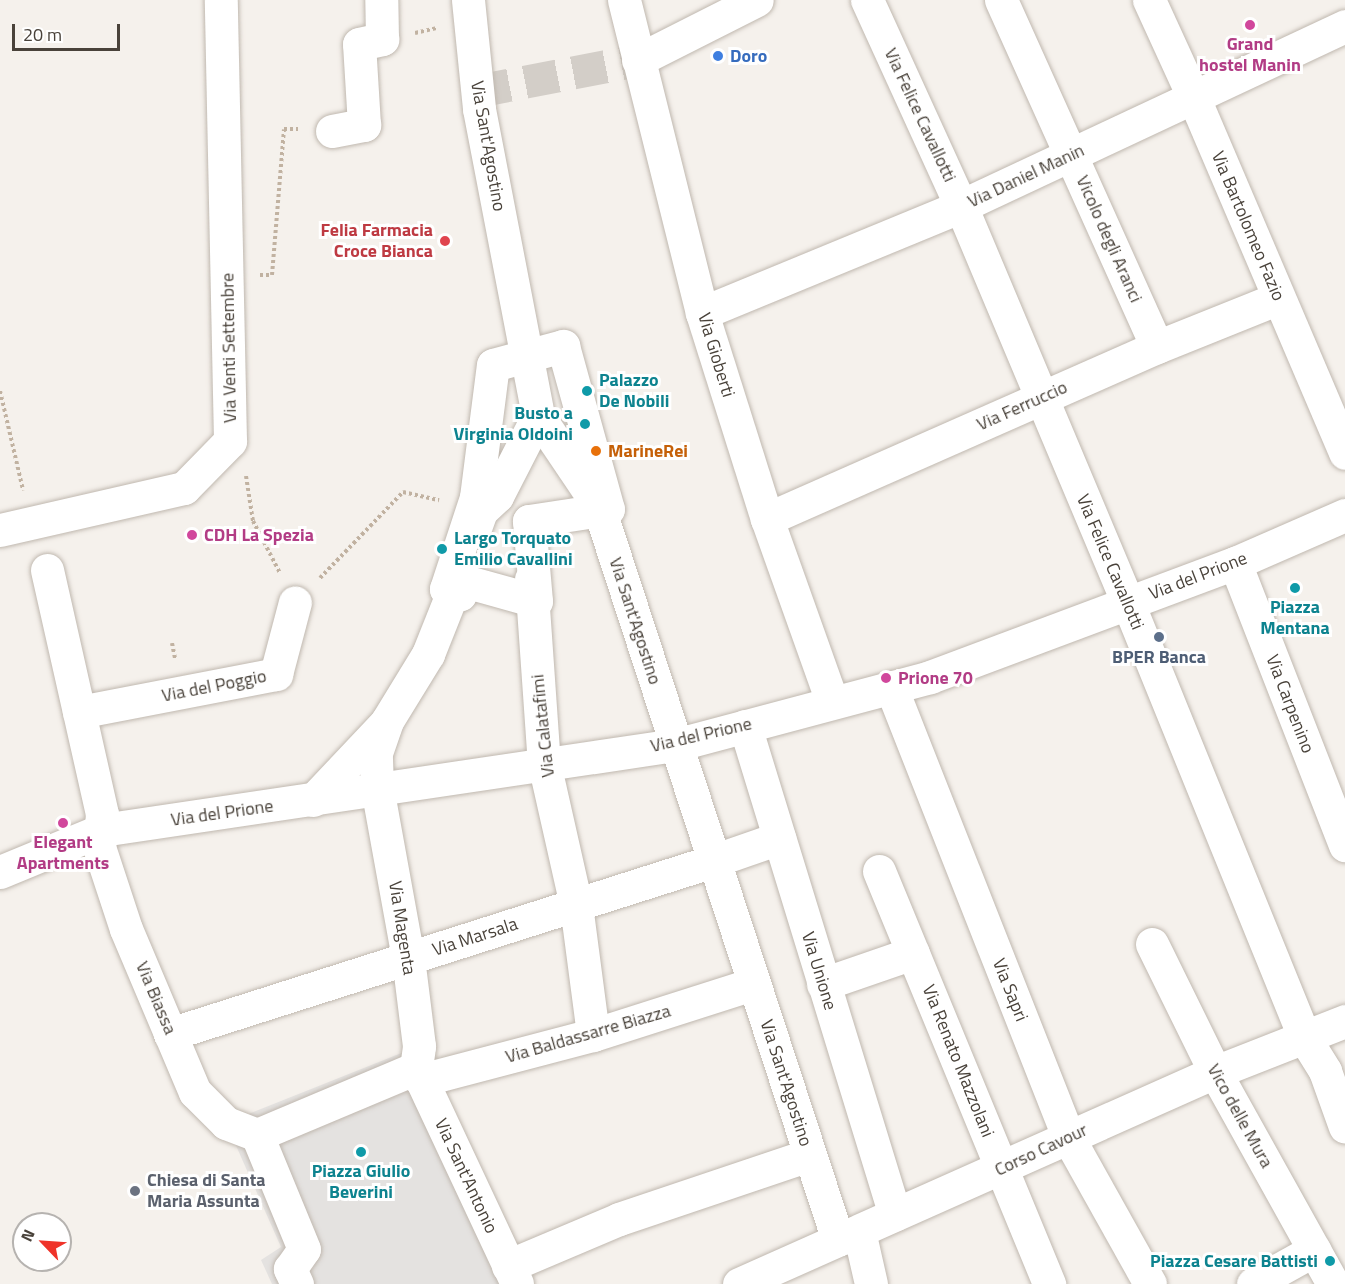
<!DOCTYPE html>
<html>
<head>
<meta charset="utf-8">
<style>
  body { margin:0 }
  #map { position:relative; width:1345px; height:1284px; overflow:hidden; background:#f5f1ec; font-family:"Titillium Web",sans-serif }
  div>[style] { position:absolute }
  .parking>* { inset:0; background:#e4e2e0 }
  .minor-tunnel>* { height:33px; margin-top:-16.5px; transform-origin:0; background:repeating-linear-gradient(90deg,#d3cec8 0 33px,transparent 0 49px) }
  .path>* { height:4px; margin-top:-2px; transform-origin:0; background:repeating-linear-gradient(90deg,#c1b2a1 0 3px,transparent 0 6px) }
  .roads { filter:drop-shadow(0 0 2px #c0b8af) drop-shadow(0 0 2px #c0b8af) }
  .minor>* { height:33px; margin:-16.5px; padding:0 16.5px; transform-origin:16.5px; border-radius:16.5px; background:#fff }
  .dots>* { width:16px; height:16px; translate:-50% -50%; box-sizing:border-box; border:3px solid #fff; border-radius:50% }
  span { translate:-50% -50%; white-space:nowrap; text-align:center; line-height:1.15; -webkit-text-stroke:6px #fff; paint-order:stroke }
  .hotel-label { font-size:18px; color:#b23c85; font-weight:700 }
  .left { translate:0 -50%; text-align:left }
  .shop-label { font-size:18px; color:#366cbe; font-weight:700 }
  .street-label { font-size:18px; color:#49423a }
  .health-label { font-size:18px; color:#be3a42; font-weight:700 }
  .right { translate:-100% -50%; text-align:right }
  .culture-label { font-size:18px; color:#0d838f; font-weight:700 }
  .food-label { font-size:18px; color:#c56008; font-weight:700 }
  .service-label { font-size:18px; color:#4e5e75; font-weight:700 }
  .worship-label { font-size:18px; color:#5b616d; font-weight:700 }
  .north { position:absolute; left:12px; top:1212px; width:60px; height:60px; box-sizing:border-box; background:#fff; border:2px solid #b6b3b0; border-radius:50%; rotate:295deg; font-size:16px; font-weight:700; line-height:24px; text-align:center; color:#49423a }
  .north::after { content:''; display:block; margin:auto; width:21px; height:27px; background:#ef3329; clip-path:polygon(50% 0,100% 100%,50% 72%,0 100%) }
  .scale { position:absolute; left:12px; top:24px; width:108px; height:27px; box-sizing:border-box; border:3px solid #49423a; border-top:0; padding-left:8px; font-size:18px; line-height:21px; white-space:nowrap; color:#49423a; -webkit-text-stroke:4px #fff; paint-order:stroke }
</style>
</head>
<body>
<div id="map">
  <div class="parking">
    <div style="clip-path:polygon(419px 1046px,529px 1284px,272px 1284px,261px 1260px,281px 1247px,226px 1123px)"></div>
  </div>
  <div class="minor-tunnel">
    <div style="left:477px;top:91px;width:164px;rotate:-10.9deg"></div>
  </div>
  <div class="path">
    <div style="left:415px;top:33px;width:23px;rotate:-13deg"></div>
    <div style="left:260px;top:275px;width:12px"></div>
    <div style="left:272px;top:275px;width:146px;rotate:-85.3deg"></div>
    <div style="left:284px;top:129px;width:14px"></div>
    <div style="left:0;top:391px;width:102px;rotate:76.9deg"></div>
    <div style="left:246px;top:476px;width:46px;rotate:81.2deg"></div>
    <div style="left:253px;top:521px;width:59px;rotate:62.6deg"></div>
    <div style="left:320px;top:578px;width:120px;rotate:-46deg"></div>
    <div style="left:403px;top:492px;width:37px;rotate:13deg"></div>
    <div style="left:172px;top:643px;width:16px;rotate:79deg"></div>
  </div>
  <div class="roads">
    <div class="minor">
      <div style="left:468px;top:0;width:110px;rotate:84.2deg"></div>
      <div style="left:479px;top:109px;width:313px;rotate:79.1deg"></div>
      <div style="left:538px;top:416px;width:107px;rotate:56deg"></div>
      <div style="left:598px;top:505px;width:773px;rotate:71.92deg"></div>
      <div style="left:624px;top:0;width:323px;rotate:76deg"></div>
      <div style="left:702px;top:313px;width:216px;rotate:72.5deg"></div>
      <div style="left:767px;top:519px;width:194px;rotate:70.4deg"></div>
      <div style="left:867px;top:0;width:226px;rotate:65.5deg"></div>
      <div style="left:961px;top:206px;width:431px;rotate:67.2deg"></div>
      <div style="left:1128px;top:603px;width:468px;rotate:67.9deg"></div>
      <div style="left:1304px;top:1037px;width:40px;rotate:58deg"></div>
      <div style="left:1325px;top:1071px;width:59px;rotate:70.3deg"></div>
      <div style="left:1001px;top:0;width:380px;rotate:65.8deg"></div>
      <div style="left:1149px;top:0;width:106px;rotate:65.4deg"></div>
      <div style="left:1193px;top:96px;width:388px;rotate:66.9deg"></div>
      <div style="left:638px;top:60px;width:133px;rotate:-26.8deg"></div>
      <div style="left:332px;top:131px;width:33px;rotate:-11deg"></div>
      <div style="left:364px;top:125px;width:81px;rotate:-93.5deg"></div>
      <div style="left:359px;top:44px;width:24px;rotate:-12deg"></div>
      <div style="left:382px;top:39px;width:39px;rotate:-91deg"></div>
      <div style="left:702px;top:313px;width:280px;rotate:-22.4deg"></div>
      <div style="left:961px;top:206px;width:424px;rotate:-25.1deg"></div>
      <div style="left:563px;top:346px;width:169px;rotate:74.6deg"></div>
      <div style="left:608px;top:509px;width:80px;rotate:171.4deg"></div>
      <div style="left:529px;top:521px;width:80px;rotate:85deg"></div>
      <div style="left:536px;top:601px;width:75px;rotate:-164.5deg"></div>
      <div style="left:464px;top:581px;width:14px;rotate:107deg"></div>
      <div style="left:460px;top:594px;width:15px;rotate:-160deg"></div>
      <div style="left:446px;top:589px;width:97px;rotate:-71.9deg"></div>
      <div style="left:476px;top:497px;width:133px;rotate:-82.7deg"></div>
      <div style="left:493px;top:365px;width:73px;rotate:-15.2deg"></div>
      <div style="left:767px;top:519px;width:426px;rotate:-23.8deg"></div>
      <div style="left:1157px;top:347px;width:131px;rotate:-21.9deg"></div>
      <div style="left:476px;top:525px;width:15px;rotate:-70deg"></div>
      <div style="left:481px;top:511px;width:22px;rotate:-43deg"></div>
      <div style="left:497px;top:496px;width:90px;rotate:-62.9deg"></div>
      <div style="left:0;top:530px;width:189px;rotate:-12.9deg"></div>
      <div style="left:184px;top:488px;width:66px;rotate:-45.6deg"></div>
      <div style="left:230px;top:441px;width:441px;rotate:-91.2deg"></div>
      <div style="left:1235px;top:563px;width:303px;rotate:68.7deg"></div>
      <div style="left:47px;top:570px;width:250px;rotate:77.3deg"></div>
      <div style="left:102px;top:814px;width:33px;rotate:95deg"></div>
      <div style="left:99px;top:847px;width:86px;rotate:71.8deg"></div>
      <div style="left:126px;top:929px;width:177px;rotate:67.1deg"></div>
      <div style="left:195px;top:1092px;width:44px;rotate:45deg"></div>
      <div style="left:226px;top:1123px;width:33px;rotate:21deg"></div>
      <div style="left:531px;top:579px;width:184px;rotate:86deg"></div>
      <div style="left:544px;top:763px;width:146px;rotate:77.3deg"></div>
      <div style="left:576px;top:905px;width:131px;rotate:82.5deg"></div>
      <div style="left:891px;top:687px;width:484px;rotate:68.5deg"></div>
      <div style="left:1068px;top:1137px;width:168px;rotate:60.8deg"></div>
      <div style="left:79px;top:712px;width:201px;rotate:-10.9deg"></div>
      <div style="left:276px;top:674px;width:74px;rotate:-75.2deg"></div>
      <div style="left:745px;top:726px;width:511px;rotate:72.95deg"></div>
      <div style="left:313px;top:800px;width:103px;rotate:-46.6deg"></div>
      <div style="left:879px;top:871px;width:447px;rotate:67.6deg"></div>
      <div style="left:0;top:872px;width:110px;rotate:-22.4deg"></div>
      <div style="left:102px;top:830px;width:579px;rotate:-8.44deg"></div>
      <div style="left:675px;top:745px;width:264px;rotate:-14.9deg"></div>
      <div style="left:930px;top:677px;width:326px;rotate:-20.5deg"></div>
      <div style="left:1235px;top:563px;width:120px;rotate:-23.6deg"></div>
      <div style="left:1152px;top:944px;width:143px;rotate:63.8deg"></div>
      <div style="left:1215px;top:1072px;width:243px;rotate:60.9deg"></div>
      <div style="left:823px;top:984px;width:95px;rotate:-19deg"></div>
      <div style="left:170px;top:1034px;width:570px;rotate:-17.67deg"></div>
      <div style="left:713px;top:861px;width:70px;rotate:-19.2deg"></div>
      <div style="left:416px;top:1068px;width:22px;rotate:-82deg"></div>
      <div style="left:419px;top:1046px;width:89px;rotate:-97.1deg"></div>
      <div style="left:408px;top:958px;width:173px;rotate:-100.3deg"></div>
      <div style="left:377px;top:788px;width:35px;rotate:-92deg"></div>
      <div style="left:376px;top:753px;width:34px;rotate:-71deg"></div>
      <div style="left:387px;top:721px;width:79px;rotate:-58.5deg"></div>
      <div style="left:428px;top:654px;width:89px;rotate:-68.3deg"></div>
      <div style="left:416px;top:1068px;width:238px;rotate:64.9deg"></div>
      <div style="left:421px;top:1080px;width:178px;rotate:-14.7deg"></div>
      <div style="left:593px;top:1035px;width:168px;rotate:-17.7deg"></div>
      <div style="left:859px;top:1231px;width:54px;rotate:77.2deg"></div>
      <div style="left:508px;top:1266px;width:121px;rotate:-22.9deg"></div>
      <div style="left:619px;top:1219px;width:200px;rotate:-18.6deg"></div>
      <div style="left:297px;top:1284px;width:17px;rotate:-115deg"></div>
      <div style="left:290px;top:1269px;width:24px;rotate:-55deg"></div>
      <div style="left:304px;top:1249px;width:123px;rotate:-112.4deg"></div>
      <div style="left:257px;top:1135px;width:173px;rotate:-22.8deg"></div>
      <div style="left:739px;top:1284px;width:521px;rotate:-24.01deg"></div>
      <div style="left:1215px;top:1072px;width:140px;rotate:-21.4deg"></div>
      <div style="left:1253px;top:1284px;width:70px;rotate:-29.1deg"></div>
    </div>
  </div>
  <div class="dots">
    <div style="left:1250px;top:25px;background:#d1479c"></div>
    <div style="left:718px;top:56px;background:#3f7fe0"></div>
    <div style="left:445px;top:241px;background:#e0444e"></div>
    <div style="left:587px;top:391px;background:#0f9aa8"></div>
    <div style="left:585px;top:424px;background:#0f9aa8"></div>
    <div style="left:596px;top:451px;background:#e8710a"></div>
    <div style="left:192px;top:535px;background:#d1479c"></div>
    <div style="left:442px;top:549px;background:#0f9aa8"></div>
    <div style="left:1295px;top:588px;background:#0f9aa8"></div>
    <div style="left:1159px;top:637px;background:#5c6f8a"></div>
    <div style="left:886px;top:678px;background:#d1479c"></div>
    <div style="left:63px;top:823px;background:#d1479c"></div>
    <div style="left:361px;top:1152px;background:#0f9aa8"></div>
    <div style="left:135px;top:1191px;background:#6b7280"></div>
    <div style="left:1330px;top:1261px;background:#0f9aa8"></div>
  </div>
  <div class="hotel-label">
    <span style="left:1250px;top:55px">Grand<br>hostel Manin</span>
    <span class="left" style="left:204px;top:535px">CDH La Spezia</span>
    <span class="left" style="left:898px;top:678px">Prione 70</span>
    <span style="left:63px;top:853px">Elegant<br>Apartments</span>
  </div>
  <div class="shop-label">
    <span class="left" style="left:730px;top:56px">Doro</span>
  </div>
  <div class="street-label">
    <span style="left:920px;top:115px;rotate:65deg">Via Felice Cavallotti</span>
    <span style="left:488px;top:146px;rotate:80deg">Via Sant'Agostino</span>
    <span style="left:1026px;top:176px;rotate:-25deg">Via Daniel Manin</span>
    <span style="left:1248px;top:226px;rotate:67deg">Via Bartolomeo Fazio</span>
    <span style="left:1109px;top:239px;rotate:66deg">Vicolo degli Aranci</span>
    <span style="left:229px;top:348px;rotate:-91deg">Via Venti Settembre</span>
    <span style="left:716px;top:355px;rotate:73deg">Via Gioberti</span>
    <span style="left:1022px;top:406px;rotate:-24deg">Via Ferruccio</span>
    <span style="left:1110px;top:562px;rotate:67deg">Via Felice Cavallotti</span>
    <span style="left:1198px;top:576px;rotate:-21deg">Via del Prione</span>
    <span style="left:635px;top:621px;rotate:72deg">Via Sant'Agostino</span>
    <span style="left:214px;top:686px;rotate:-11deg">Via del Poggio</span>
    <span style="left:1290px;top:704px;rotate:69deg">Via Carpenino</span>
    <span style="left:543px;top:726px;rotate:-96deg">Via Calatafimi</span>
    <span style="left:701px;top:735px;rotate:-13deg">Via del Prione</span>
    <span style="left:222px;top:813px;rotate:-8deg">Via del Prione</span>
    <span style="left:402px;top:928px;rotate:81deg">Via Magenta</span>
    <span style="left:475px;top:937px;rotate:-18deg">Via Marsala</span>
    <span style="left:819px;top:971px;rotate:73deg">Via Unione</span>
    <span style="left:1010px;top:990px;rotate:68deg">Via Sapri</span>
    <span style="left:156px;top:998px;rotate:67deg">Via Biassa</span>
    <span style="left:588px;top:1034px;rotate:-16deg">Via Baldassarre Biazza</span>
    <span style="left:958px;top:1061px;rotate:68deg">Via Renato Mazzolani</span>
    <span style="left:786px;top:1083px;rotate:72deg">Via Sant'Agostino</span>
    <span style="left:1240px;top:1116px;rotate:61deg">Vico delle Mura</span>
    <span style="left:1041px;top:1150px;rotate:-25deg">Corso Cavour</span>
    <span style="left:466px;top:1176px;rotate:65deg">Via Sant'Antonio</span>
  </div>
  <div class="health-label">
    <span class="right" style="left:433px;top:241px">Felia Farmacia<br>Croce Bianca</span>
  </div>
  <div class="culture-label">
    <span class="left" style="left:599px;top:391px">Palazzo<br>De Nobili</span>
    <span class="right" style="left:573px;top:424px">Busto a<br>Virginia Oldoini</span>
    <span class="left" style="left:454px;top:549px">Largo Torquato<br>Emilio Cavallini</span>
    <span style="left:1295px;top:618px">Piazza<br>Mentana</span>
    <span style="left:361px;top:1182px">Piazza Giulio<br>Beverini</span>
    <span class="right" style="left:1318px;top:1261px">Piazza Cesare Battisti</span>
  </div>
  <div class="food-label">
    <span class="left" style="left:608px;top:451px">MarineRei</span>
  </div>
  <div class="service-label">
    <span style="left:1159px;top:657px">BPER Banca</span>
  </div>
  <div class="worship-label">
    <span class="left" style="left:147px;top:1191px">Chiesa di Santa<br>Maria Assunta</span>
  </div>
  <div class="north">N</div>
  <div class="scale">20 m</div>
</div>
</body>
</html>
